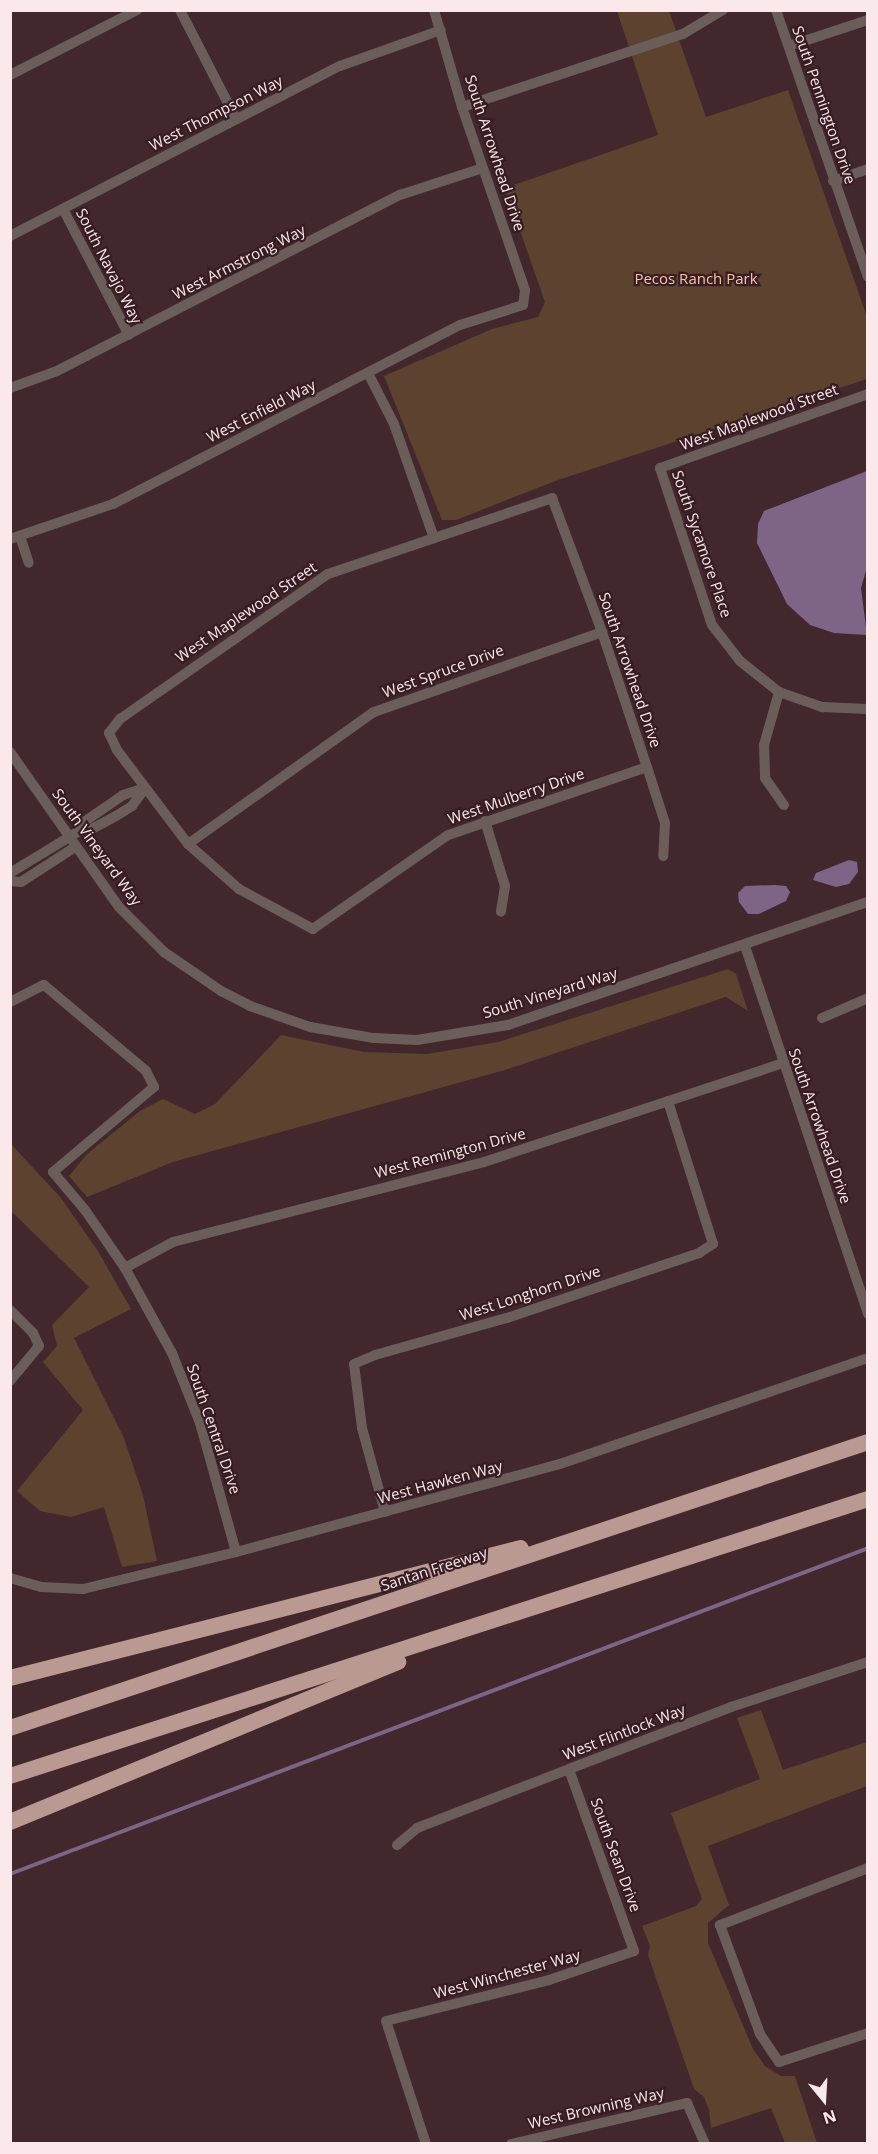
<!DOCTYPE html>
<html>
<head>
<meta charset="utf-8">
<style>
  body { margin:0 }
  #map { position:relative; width:878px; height:2154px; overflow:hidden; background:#42272c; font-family:"Open Sans",sans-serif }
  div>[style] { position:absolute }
  .green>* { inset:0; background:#5c422f }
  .water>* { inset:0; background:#7e6487 }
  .stream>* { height:4px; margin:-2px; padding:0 2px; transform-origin:2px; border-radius:2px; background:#7e6487 }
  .minor>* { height:10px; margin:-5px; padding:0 5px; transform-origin:5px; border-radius:5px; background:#6b5d5a }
  .highway>* { height:16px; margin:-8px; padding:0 8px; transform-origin:8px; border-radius:8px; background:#ba9992 }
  span { translate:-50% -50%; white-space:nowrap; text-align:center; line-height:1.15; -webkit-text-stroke:4.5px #371d23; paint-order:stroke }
  .street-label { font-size:15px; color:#fae8eb }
  .park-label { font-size:15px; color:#f7c5a3 }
  .frame { position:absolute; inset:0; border:12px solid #fae8eb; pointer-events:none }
  .north { position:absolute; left:794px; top:2070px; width:60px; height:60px; -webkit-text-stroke:4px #371d23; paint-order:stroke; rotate:162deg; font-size:16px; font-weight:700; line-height:24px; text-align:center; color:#fae8eb }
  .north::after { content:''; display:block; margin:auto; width:21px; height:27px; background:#fae8eb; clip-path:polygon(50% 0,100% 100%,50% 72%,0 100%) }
</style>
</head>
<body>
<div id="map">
  <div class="green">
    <div style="clip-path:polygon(617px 11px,669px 11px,706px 117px,788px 90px,867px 317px,867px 379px,558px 480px,456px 520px,442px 520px,384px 376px,492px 329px,538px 317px,545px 302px,505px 188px,658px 135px)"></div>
    <div style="clip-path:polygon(728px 969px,736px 974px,748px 1011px,726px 997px,505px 1070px,173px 1162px,87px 1197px,69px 1176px,87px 1154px,140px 1111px,163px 1099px,195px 1114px,215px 1104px,281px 1035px,364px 1052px,427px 1054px,498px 1042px)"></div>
    <div style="clip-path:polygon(11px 1144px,61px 1198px,98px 1251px,131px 1309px,74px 1338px,124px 1438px,143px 1495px,157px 1561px,122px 1567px,104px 1507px,71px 1517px,40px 1511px,17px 1491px,83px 1410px,43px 1362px,57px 1346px,52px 1325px,89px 1287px,11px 1211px)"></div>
    <div style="clip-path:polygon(761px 1710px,783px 1770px,867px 1742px,867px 1786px,708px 1846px,729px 1905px,708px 1923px,708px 1943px,753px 2049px,765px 2066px,781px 2076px,795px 2076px,817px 2143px,785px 2143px,771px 2108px,711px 2128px,709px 2110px,704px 2097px,694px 2089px,648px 1955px,650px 1946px,642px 1926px,696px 1906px,702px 1899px,671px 1813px,760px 1779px,737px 1718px)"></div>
  </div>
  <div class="water">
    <div style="clip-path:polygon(867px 471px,867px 567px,861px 588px,867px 635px,834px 633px,810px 625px,787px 604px,757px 543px,758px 524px,764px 511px)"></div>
    <div style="clip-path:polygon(849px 860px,857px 862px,858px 872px,849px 884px,836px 887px,813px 880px,816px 873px)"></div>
    <div style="clip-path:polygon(775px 885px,786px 886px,790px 892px,786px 901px,759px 914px,748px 914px,739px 902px,738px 893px,745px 886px)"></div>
  </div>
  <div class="stream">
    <div style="left:10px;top:1874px;width:918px;rotate:-20.8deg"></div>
  </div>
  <div class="minor">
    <div style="left:180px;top:10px;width:123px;rotate:62.8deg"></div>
    <div style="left:776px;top:10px;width:282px;rotate:71deg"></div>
    <div style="left:789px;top:46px;width:83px;rotate:-18.2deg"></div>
    <div style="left:10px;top:75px;width:143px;rotate:-27.1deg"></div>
    <div style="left:462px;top:107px;width:233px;rotate:-18.3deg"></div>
    <div style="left:683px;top:34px;width:47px;rotate:-31deg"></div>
    <div style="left:833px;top:181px;width:37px;rotate:-19deg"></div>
    <div style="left:63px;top:209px;width:142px;rotate:62.4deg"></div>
    <div style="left:10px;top:236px;width:371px;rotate:-27.3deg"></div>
    <div style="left:340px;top:66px;width:107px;rotate:-19.6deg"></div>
    <div style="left:368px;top:373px;width:57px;rotate:63deg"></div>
    <div style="left:394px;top:424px;width:121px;rotate:70.7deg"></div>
    <div style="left:10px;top:388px;width:50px;rotate:-19.9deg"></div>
    <div style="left:57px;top:371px;width:386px;rotate:-27.2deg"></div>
    <div style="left:400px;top:195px;width:87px;rotate:-18deg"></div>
    <div style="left:868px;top:394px;width:221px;rotate:160.4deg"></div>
    <div style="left:660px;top:468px;width:165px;rotate:71.7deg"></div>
    <div style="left:712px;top:625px;width:46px;rotate:52.1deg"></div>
    <div style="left:740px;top:661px;width:50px;rotate:38.5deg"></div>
    <div style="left:779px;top:692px;width:46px;rotate:19.2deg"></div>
    <div style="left:822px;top:707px;width:46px;rotate:2.5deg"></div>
    <div style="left:20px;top:536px;width:28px;rotate:72deg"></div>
    <div style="left:10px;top:539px;width:109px;rotate:-18.8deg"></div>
    <div style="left:113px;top:504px;width:390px;rotate:-27.3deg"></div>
    <div style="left:460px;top:325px;width:66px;rotate:-17.6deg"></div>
    <div style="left:523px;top:305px;width:15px;rotate:-82deg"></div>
    <div style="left:525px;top:290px;width:194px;rotate:-109deg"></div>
    <div style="left:462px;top:107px;width:101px;rotate:-106.1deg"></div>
    <div style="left:779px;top:692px;width:55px;rotate:105.8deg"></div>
    <div style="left:764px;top:745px;width:33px;rotate:88deg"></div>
    <div style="left:765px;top:778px;width:33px;rotate:55deg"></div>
    <div style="left:10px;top:752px;width:189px;rotate:54.9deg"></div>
    <div style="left:119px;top:907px;width:64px;rotate:45deg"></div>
    <div style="left:164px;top:952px;width:69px;rotate:34.4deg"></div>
    <div style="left:221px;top:991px;width:33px;rotate:27deg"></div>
    <div style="left:250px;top:1006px;width:64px;rotate:19.3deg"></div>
    <div style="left:310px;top:1027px;width:65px;rotate:9.8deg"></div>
    <div style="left:374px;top:1038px;width:43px;rotate:2.7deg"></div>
    <div style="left:417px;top:1040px;width:92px;rotate:-9.4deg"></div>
    <div style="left:508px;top:1025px;width:380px;rotate:-18.9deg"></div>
    <div style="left:647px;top:767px;width:210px;rotate:161.1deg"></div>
    <div style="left:448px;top:835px;width:165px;rotate:145.2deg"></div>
    <div style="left:313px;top:929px;width:84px;rotate:-151.6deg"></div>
    <div style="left:239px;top:889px;width:68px;rotate:-138.6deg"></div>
    <div style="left:188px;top:844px;width:118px;rotate:-127.1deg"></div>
    <div style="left:117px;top:750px;width:19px;rotate:-115deg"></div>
    <div style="left:109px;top:733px;width:18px;rotate:-52deg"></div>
    <div style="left:120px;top:719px;width:254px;rotate:-34.9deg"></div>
    <div style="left:328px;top:574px;width:237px;rotate:-18.7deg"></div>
    <div style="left:552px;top:498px;width:143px;rotate:69.5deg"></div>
    <div style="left:602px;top:632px;width:142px;rotate:71.6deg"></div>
    <div style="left:647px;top:767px;width:59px;rotate:72.2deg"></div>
    <div style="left:665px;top:823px;width:33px;rotate:93deg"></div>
    <div style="left:485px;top:821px;width:68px;rotate:72.9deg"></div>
    <div style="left:505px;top:886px;width:26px;rotate:99deg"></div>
    <div style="left:79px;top:831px;width:7px;rotate:-74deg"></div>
    <div style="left:81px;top:824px;width:51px;rotate:-34.6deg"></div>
    <div style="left:123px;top:795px;width:23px;rotate:-18deg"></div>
    <div style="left:188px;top:844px;width:228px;rotate:-35.4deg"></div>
    <div style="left:374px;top:712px;width:242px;rotate:-19.3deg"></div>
    <div style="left:10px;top:873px;width:81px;rotate:-31.3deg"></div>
    <div style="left:79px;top:831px;width:7px;rotate:8deg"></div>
    <div style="left:86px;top:832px;width:34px;rotate:-28deg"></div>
    <div style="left:116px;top:816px;width:19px;rotate:-32deg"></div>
    <div style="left:132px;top:806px;width:22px;rotate:-54deg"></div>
    <div style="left:10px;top:881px;width:11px;rotate:5deg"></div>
    <div style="left:21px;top:882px;width:64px;rotate:-32.9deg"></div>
    <div style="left:745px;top:946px;width:388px;rotate:71.5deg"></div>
    <div style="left:10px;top:1002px;width:38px;rotate:-27deg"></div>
    <div style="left:44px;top:985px;width:133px;rotate:40.1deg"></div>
    <div style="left:146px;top:1071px;width:18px;rotate:63deg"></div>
    <div style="left:154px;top:1087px;width:132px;rotate:139.9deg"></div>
    <div style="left:53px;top:1172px;width:50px;rotate:49.9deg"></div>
    <div style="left:85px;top:1210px;width:70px;rotate:55.4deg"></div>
    <div style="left:125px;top:1268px;width:97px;rotate:61.1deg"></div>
    <div style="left:172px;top:1353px;width:75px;rotate:68.2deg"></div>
    <div style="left:200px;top:1423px;width:134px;rotate:74.4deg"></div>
    <div style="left:822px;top:1018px;width:50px;rotate:-23.5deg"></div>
    <div style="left:125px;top:1268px;width:55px;rotate:-28.4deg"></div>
    <div style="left:173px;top:1242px;width:321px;rotate:-14.4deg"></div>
    <div style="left:484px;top:1162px;width:315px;rotate:-18.3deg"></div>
    <div style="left:10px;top:1310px;width:33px;rotate:45deg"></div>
    <div style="left:33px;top:1333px;width:14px;rotate:65deg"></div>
    <div style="left:39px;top:1346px;width:45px;rotate:129.6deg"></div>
    <div style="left:385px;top:1512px;width:87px;rotate:-105.3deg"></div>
    <div style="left:362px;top:1428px;width:64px;rotate:-97.1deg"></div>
    <div style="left:354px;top:1364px;width:23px;rotate:-23deg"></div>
    <div style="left:375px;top:1355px;width:137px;rotate:-15.7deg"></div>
    <div style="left:507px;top:1318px;width:203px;rotate:-18.7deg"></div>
    <div style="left:699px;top:1253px;width:17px;rotate:-33deg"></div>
    <div style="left:713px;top:1244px;width:150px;rotate:-107.5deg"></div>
    <div style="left:10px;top:1578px;width:32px;rotate:16deg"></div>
    <div style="left:41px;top:1587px;width:42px;rotate:2.7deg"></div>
    <div style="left:83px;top:1589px;width:157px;rotate:-13.6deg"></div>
    <div style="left:236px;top:1552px;width:336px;rotate:-15.2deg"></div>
    <div style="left:560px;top:1464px;width:326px;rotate:-19deg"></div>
    <div style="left:397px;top:1845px;width:26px;rotate:-40deg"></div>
    <div style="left:417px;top:1828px;width:163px;rotate:-21.2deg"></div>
    <div style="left:569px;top:1769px;width:173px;rotate:-20.9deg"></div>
    <div style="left:731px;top:1707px;width:144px;rotate:-18.2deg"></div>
    <div style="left:868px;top:1868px;width:159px;rotate:158.9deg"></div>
    <div style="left:720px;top:1925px;width:116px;rotate:69.8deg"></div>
    <div style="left:760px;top:2034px;width:34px;rotate:56deg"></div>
    <div style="left:779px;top:2062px;width:94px;rotate:-18deg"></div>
    <div style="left:426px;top:2144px;width:129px;rotate:-108deg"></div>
    <div style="left:386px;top:2021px;width:168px;rotate:-14.1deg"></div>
    <div style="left:549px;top:1980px;width:90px;rotate:-18.8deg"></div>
    <div style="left:634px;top:1951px;width:193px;rotate:-109.7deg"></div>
    <div style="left:511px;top:2144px;width:181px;rotate:-13.1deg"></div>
    <div style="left:687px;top:2103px;width:45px;rotate:66.3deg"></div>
  </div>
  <div class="highway">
    <div style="left:10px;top:1678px;width:527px;rotate:-14.27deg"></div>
    <div style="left:10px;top:1728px;width:904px;rotate:-18.43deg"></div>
    <div style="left:10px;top:1776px;width:902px;rotate:-17.89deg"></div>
    <div style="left:10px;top:1822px;width:420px;rotate:-22.4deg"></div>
  </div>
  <div class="street-label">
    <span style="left:824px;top:105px;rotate:71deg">South Pennington Drive</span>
    <span style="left:216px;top:113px;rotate:-27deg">West Thompson Way</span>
    <span style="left:495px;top:153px;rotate:72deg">South Arrowhead Drive</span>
    <span style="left:239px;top:262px;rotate:-27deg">West Armstrong Way</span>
    <span style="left:109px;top:266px;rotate:63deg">South Navajo Way</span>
    <span style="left:261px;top:411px;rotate:-27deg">West Enfield Way</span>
    <span style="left:759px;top:417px;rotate:-20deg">West Maplewood Street</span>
    <span style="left:702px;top:544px;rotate:71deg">South Sycamore Place</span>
    <span style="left:246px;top:612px;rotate:-34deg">West Maplewood Street</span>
    <span style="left:630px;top:670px;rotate:71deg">South Arrowhead Drive</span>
    <span style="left:443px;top:671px;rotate:-20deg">West Spruce Drive</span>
    <span style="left:516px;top:796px;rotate:-19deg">West Mulberry Drive</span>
    <span style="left:97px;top:847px;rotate:54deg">South Vineyard Way</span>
    <span style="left:550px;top:993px;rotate:-17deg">South Vineyard Way</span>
    <span style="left:820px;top:1126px;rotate:71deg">South Arrowhead Drive</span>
    <span style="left:450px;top:1153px;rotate:-15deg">West Remington Drive</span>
    <span style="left:530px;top:1293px;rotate:-18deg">West Longhorn Drive</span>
    <span style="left:214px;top:1429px;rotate:71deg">South Central Drive</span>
    <span style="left:440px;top:1482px;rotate:-15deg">West Hawken Way</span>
    <span style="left:434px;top:1569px;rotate:-18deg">Santan Freeway</span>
    <span style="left:624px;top:1732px;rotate:-21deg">West Flintlock Way</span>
    <span style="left:616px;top:1855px;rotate:70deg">South Sean Drive</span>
    <span style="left:507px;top:1974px;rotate:-15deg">West Winchester Way</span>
    <span style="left:596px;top:2108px;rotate:-13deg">West Browning Way</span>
  </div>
  <div class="park-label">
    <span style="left:696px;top:279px">Pecos Ranch Park</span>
  </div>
  <div class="frame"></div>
  <div class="north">N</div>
</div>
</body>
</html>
